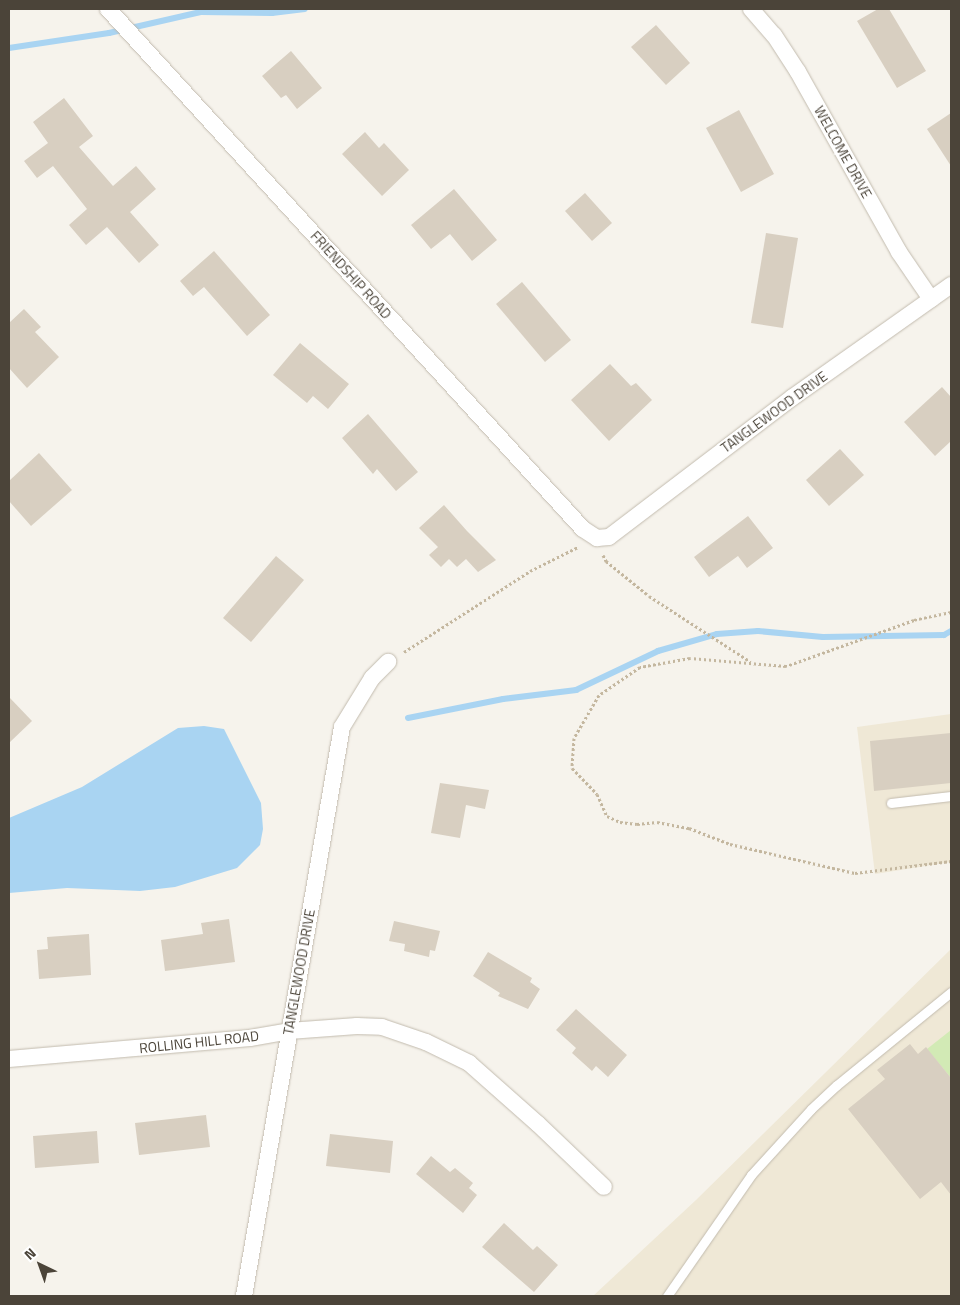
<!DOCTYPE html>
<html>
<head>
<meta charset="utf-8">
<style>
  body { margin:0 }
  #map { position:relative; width:960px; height:1305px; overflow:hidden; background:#f6f3ec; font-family:"Titillium Web",sans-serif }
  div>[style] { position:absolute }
  .education>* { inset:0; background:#efe8d6 }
  .green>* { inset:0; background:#d2eab5 }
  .water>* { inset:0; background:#a9d4f2 }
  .stream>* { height:6px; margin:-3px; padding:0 3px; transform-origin:3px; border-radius:3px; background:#a9d4f2 }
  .building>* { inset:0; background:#d8cfc1 }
  .path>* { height:3px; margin-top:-1.5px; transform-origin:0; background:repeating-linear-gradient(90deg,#c4b79f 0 2.5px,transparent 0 5px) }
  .roads { filter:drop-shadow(0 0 1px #c2bbae) drop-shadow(0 0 1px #c2bbae) }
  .service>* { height:9px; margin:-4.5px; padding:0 4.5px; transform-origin:4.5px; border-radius:4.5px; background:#fff }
  .minor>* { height:16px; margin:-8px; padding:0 8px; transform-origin:8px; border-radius:8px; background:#fff }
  span { translate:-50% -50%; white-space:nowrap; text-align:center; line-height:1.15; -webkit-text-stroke:4px #fff; paint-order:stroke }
  .street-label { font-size:14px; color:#4b4439 }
  .frame { position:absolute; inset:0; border:10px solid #4b4439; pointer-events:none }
  .north { position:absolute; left:15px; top:1240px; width:50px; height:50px; -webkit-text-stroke:4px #fff; paint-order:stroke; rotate:318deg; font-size:14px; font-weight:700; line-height:20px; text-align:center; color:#4b4439 }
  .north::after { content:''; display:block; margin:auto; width:18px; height:22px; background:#4b4439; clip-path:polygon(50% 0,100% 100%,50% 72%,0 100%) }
</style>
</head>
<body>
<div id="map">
  <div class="education">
    <div style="clip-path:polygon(951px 714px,951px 862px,875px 874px,857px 727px)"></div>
    <div style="clip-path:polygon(951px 949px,951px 1296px,593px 1296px,696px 1200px)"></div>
  </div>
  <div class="green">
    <div style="clip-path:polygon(951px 1030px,951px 1078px,927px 1049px)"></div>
  </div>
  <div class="water">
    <div style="clip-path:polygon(204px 726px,224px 729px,261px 803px,263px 829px,260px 845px,237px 868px,175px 887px,140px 891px,67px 888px,9px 893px,9px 818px,82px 787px,178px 728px)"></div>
  </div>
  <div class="stream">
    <div style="left:9px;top:48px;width:101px;rotate:-8.5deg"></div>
    <div style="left:109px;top:33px;width:94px;rotate:-12.9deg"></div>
    <div style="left:201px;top:12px;width:71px;rotate:0.8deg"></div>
    <div style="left:272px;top:13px;width:33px;rotate:-7deg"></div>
    <div style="left:408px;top:718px;width:97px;rotate:-11.3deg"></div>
    <div style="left:503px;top:699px;width:74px;rotate:-7deg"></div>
    <div style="left:576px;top:690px;width:91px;rotate:-25.4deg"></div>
    <div style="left:658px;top:651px;width:61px;rotate:-16.1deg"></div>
    <div style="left:717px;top:634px;width:41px;rotate:-4.2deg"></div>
    <div style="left:758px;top:631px;width:65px;rotate:5.3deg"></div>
    <div style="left:823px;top:637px;width:121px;rotate:-0.9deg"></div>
    <div style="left:944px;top:635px;width:8px;rotate:-30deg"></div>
  </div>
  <div class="building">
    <div style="clip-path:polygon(878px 9px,889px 9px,926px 71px,897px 88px,857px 21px)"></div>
    <div style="clip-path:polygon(656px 25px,690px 63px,666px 85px,631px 47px)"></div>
    <div style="clip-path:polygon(291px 51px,322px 88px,297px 109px,286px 95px,281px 98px,262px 76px)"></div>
    <div style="clip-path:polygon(64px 98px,93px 136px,79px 147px,113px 186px,136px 166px,156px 189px,130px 212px,159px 245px,139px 263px,107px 227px,86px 245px,69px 225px,87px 209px,53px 166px,37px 178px,24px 161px,48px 143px,33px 122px)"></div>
    <div style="clip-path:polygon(739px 110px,774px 174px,741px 192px,706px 128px)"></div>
    <div style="clip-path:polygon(951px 113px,951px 166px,927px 129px)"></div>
    <div style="clip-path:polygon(365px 132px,379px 148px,384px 143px,409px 170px,382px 196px,342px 154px)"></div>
    <div style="clip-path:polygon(454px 189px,497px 240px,472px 261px,450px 234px,431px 249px,411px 225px)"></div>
    <div style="clip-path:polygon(585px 193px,612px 223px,592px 241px,565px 211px)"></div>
    <div style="clip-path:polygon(766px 233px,798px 238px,783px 328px,751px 323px)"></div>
    <div style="clip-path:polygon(214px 251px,270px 315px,247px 336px,204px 287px,193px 296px,180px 281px)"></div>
    <div style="clip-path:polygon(522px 282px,571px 340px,545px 362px,496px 304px)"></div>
    <div style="clip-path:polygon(24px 309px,41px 327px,35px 332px,59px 357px,27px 388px,9px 368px,9px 323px)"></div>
    <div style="clip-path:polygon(300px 343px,349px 384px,328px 409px,313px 396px,307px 403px,273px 375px)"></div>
    <div style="clip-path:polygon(610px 364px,631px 386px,636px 383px,652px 400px,609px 441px,571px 400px)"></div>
    <div style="clip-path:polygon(942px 387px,951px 397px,951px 441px,935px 456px,904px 422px)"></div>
    <div style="clip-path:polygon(368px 414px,418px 472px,396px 491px,377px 469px,373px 474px,342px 438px)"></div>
    <div style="clip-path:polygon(840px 449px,864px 475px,829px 506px,806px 480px)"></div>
    <div style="clip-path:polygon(39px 453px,72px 490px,31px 526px,9px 501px,9px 481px)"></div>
    <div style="clip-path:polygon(444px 505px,467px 531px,496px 560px,478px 572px,466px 559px,457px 567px,449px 559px,441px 567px,429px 555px,438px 547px,419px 528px)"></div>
    <div style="clip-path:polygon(748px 516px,773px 548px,747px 568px,738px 556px,709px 577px,694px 557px)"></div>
    <div style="clip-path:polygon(276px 556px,304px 580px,251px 642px,223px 618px)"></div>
    <div style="clip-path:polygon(9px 697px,32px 721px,9px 743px)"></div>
    <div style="clip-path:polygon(951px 733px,951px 783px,874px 791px,870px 741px)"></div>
    <div style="clip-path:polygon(440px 783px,489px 790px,485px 809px,466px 805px,460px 838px,431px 833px)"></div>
    <div style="clip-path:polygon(229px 919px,235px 962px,165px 971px,161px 940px,203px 934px,201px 923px)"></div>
    <div style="clip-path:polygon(394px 921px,440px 931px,435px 951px,430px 950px,429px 957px,404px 951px,405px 944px,389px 941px)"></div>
    <div style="clip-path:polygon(89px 934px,91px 975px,39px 979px,37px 950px,48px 949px,47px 937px)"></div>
    <div style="clip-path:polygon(488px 952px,532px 978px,530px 982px,540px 989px,528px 1009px,498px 996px,500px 993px,473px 976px)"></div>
    <div style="clip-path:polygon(576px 1009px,627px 1055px,608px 1077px,596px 1066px,592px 1071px,572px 1053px,576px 1048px,556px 1030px)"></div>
    <div style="clip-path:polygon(910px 1044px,918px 1054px,926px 1047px,951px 1078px,951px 1195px,941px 1182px,920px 1199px,848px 1109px,885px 1079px,877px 1070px)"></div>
    <div style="clip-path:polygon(206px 1115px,210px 1147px,139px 1155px,135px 1123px)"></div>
    <div style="clip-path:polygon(97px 1131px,99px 1163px,35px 1168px,33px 1136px)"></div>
    <div style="clip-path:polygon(330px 1134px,393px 1141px,390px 1173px,326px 1166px)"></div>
    <div style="clip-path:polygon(431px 1156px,450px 1172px,455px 1168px,473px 1183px,469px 1188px,477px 1195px,463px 1213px,416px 1174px)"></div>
    <div style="clip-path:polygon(504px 1223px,533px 1250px,537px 1246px,558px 1265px,534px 1292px,482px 1247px)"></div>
  </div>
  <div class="path">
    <div style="left:603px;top:555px;width:7px;rotate:63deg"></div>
    <div style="left:606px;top:561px;width:55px;rotate:39.1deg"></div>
    <div style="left:649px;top:596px;width:121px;rotate:32.9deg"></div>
    <div style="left:951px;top:612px;width:38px;rotate:168deg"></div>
    <div style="left:914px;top:620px;width:136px;rotate:160.2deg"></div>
    <div style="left:786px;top:666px;width:96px;rotate:-175.2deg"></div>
    <div style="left:690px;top:658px;width:51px;rotate:169.8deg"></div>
    <div style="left:640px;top:667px;width:50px;rotate:145.7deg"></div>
    <div style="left:599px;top:695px;width:50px;rotate:120.2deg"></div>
    <div style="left:574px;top:738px;width:30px;rotate:94deg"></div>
    <div style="left:572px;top:768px;width:36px;rotate:46deg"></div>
    <div style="left:597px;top:794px;width:24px;rotate:66deg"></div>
    <div style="left:607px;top:816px;width:14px;rotate:25deg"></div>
    <div style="left:620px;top:822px;width:17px;rotate:7deg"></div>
    <div style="left:637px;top:824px;width:20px;rotate:-6deg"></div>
    <div style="left:657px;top:822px;width:33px;rotate:11deg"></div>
    <div style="left:689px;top:828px;width:44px;rotate:21.3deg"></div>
    <div style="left:730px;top:844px;width:128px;rotate:13.1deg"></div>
    <div style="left:855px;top:873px;width:97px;rotate:-7.1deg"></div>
    <div style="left:404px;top:652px;width:150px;rotate:-32.7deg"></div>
    <div style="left:530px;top:571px;width:54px;rotate:-26.6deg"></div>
  </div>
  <div class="roads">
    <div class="service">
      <div style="left:891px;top:803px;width:60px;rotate:-6.7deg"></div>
      <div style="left:667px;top:1296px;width:147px;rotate:-55.2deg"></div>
      <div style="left:751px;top:1175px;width:89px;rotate:-47.7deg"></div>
      <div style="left:811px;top:1109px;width:35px;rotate:-43deg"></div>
      <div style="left:837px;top:1085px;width:147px;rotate:-39.2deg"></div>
    </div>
    <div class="minor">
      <div style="left:108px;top:9px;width:704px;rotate:47.59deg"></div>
      <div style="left:583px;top:529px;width:17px;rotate:33deg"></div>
      <div style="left:597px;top:538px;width:12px;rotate:-5deg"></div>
      <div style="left:609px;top:537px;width:231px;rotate:-37.3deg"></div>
      <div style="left:793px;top:397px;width:194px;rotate:-35.3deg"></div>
      <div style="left:751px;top:9px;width:35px;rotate:49deg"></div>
      <div style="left:774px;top:35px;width:44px;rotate:57deg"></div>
      <div style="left:798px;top:72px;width:206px;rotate:60.7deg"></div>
      <div style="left:899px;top:252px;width:57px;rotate:55.8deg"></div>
      <div style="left:9px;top:1059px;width:242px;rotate:-5deg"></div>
      <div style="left:250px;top:1038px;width:40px;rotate:-10deg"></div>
      <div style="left:289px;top:1031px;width:68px;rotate:-4.2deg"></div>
      <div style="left:357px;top:1026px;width:25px;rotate:2deg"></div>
      <div style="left:382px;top:1027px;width:46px;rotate:18.8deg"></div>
      <div style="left:426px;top:1042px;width:48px;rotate:26deg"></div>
      <div style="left:469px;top:1063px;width:92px;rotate:41.5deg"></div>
      <div style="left:538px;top:1124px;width:91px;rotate:43.7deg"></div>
      <div style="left:244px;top:1296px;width:577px;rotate:-80.23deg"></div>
      <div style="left:342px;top:727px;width:57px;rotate:-58.5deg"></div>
      <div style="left:372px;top:678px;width:23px;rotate:-45deg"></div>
    </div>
  </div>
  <div class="street-label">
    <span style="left:843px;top:152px;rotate:61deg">WELCOME DRIVE</span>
    <span style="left:351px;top:275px;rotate:48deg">FRIENDSHIP ROAD</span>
    <span style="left:774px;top:412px;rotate:-36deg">TANGLEWOOD DRIVE</span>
    <span style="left:299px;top:972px;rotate:-80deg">TANGLEWOOD DRIVE</span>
    <span style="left:199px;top:1042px;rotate:-6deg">ROLLING HILL ROAD</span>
  </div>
  <div class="frame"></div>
  <div class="north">N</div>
</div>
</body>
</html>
